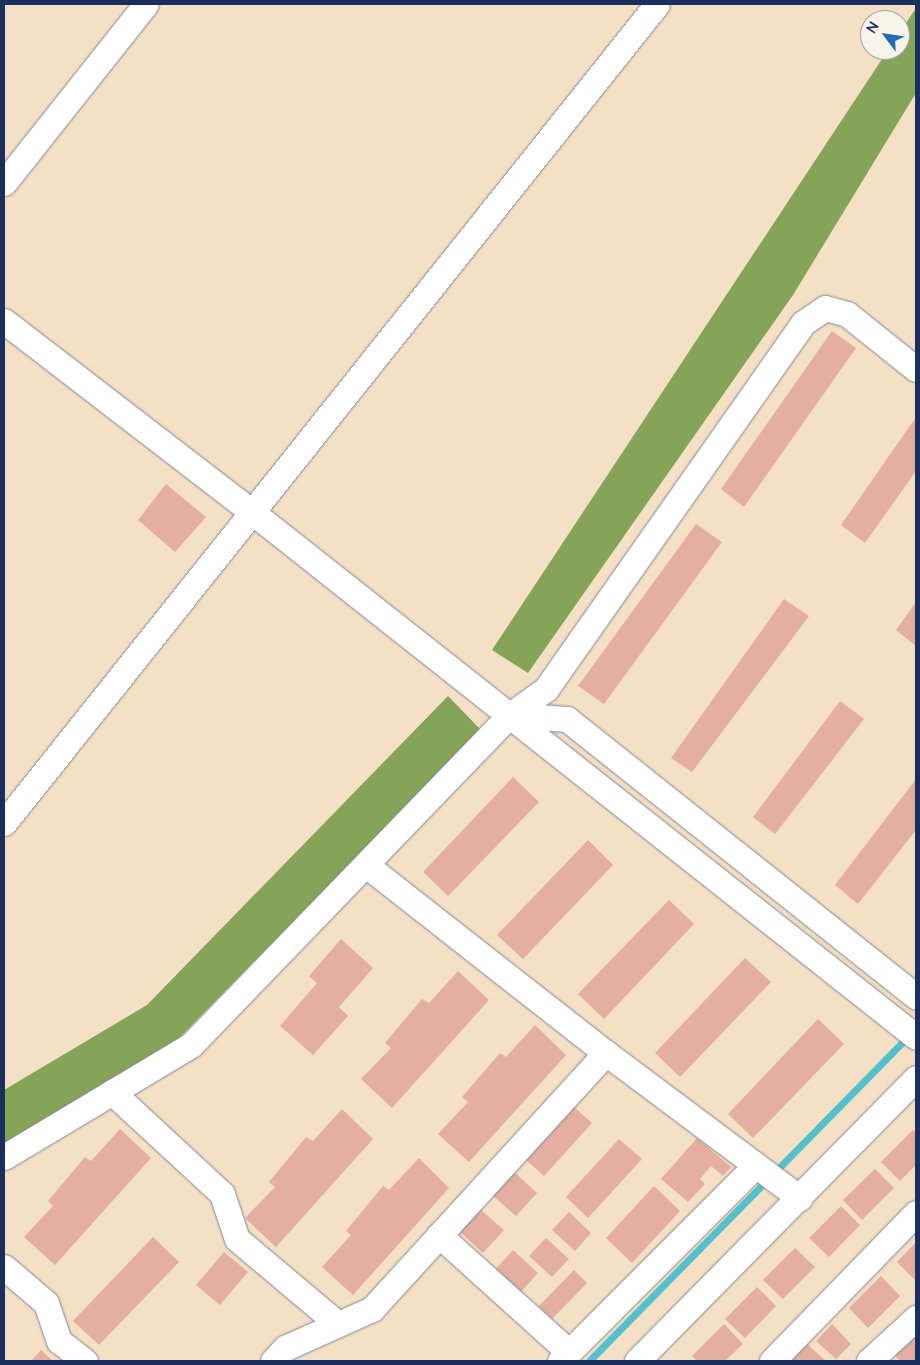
<!DOCTYPE html>
<html>
<head>
<meta charset="utf-8">
<style>
  body { margin:0 }
  #map { position:relative; width:920px; height:1365px; overflow:hidden; background:#f3e0c5; font-family:"Architects Daughter",sans-serif }
  div>[style] { position:absolute }
  .forest>* { inset:0; background:#85a458 }
  .stream>* { height:7px; margin:-3.5px; padding:0 3.5px; transform-origin:3.5px; border-radius:3.5px; background:#53c0cb }
  .building>* { inset:0; background:#e4aea1 }
  .roads { filter:drop-shadow(0 0 1px #878892) drop-shadow(0 0 1px #878892) }
  .minor>* { height:25px; margin:-12.5px; padding:0 12.5px; transform-origin:12.5px; border-radius:12.5px; background:#fff }
  span { translate:-50% -50%; white-space:nowrap; text-align:center; line-height:1.15; -webkit-text-stroke:4px #f7f3e8; paint-order:stroke }
  .frame { position:absolute; inset:0; border:5px solid #1b2f5e; pointer-events:none }
  .north { position:absolute; left:860px; top:10px; width:50px; height:50px; box-sizing:border-box; background:#f7f3e8; border:1px solid #9fa5b1; border-radius:50%; rotate:301deg; font-size:14px; font-weight:700; line-height:20px; text-align:center; color:#1b2f5e }
  .north::after { content:''; display:block; margin:auto; width:18px; height:22px; background:#1f6fb2; clip-path:polygon(50% 0,100% 100%,50% 72%,0 100%) }
</style>
</head>
<body>
<div id="map">
  <div class="forest">
    <div style="clip-path:polygon(916px 8px,916px 93px,793px 295px,528px 673px,492px 650px,888px 50px,900px 50px,900px 32px)"></div>
    <div style="clip-path:polygon(448px 696px,481px 730px,179px 1038px,4px 1143px,4px 1090px,147px 1005px)"></div>
  </div>
  <div class="stream">
    <div style="left:589px;top:1361px;width:454px;rotate:-45.5deg"></div>
  </div>
  <div class="building">
    <div style="clip-path:polygon(832px 331px,856px 348px,744px 507px,721px 489px)"></div>
    <div style="clip-path:polygon(916px 417px,916px 471px,865px 543px,841px 525px)"></div>
    <div style="clip-path:polygon(166px 484px,206px 517px,175px 552px,138px 520px)"></div>
    <div style="clip-path:polygon(696px 524px,722px 542px,604px 704px,578px 686px)"></div>
    <div style="clip-path:polygon(784px 599px,809px 616px,692px 772px,671px 758px)"></div>
    <div style="clip-path:polygon(916px 602px,916px 646px,896px 630px)"></div>
    <div style="clip-path:polygon(840px 701px,864px 719px,775px 834px,753px 817px)"></div>
    <div style="clip-path:polygon(513px 777px,539px 802px,448px 896px,423px 872px)"></div>
    <div style="clip-path:polygon(916px 779px,916px 830px,858px 904px,835px 885px)"></div>
    <div style="clip-path:polygon(588px 840px,613px 865px,523px 959px,497px 935px)"></div>
    <div style="clip-path:polygon(669px 900px,694px 924px,604px 1019px,578px 994px)"></div>
    <div style="clip-path:polygon(341px 939px,373px 968px,339px 1007px,348px 1016px,313px 1055px,280px 1026px,317px 983px,309px 976px)"></div>
    <div style="clip-path:polygon(745px 958px,771px 982px,680px 1077px,655px 1053px)"></div>
    <div style="clip-path:polygon(458px 971px,489px 1000px,392px 1108px,361px 1079px,391px 1048px,385px 1043px,422px 999px,429px 1003px)"></div>
    <div style="clip-path:polygon(818px 1019px,844px 1044px,753px 1138px,728px 1114px)"></div>
    <div style="clip-path:polygon(535px 1025px,566px 1055px,469px 1162px,438px 1134px,468px 1102px,462px 1097px,500px 1053px,506px 1057px)"></div>
    <div style="clip-path:polygon(574px 1107px,592px 1123px,544px 1176px,526px 1160px)"></div>
    <div style="clip-path:polygon(342px 1109px,373px 1139px,276px 1247px,245px 1218px,275px 1187px,269px 1182px,306px 1137px,313px 1141px)"></div>
    <div style="clip-path:polygon(120px 1129px,151px 1158px,55px 1265px,24px 1237px,53px 1206px,48px 1201px,85px 1157px,91px 1161px)"></div>
    <div style="clip-path:polygon(913px 1130px,916px 1133px,916px 1165px,900px 1181px,881px 1162px)"></div>
    <div style="clip-path:polygon(697px 1138px,731px 1167px,723px 1176px,711px 1166px,700px 1179px,705px 1184px,688px 1202px,661px 1179px)"></div>
    <div style="clip-path:polygon(619px 1139px,642px 1159px,588px 1218px,566px 1197px)"></div>
    <div style="clip-path:polygon(419px 1158px,449px 1188px,353px 1295px,322px 1267px,351px 1235px,346px 1231px,383px 1186px,389px 1190px)"></div>
    <div style="clip-path:polygon(875px 1169px,894px 1188px,862px 1220px,843px 1200px)"></div>
    <div style="clip-path:polygon(513px 1171px,537px 1193px,516px 1216px,492px 1195px)"></div>
    <div style="clip-path:polygon(654px 1186px,680px 1211px,632px 1263px,606px 1238px)"></div>
    <div style="clip-path:polygon(841px 1206px,860px 1225px,829px 1257px,809px 1238px)"></div>
    <div style="clip-path:polygon(480px 1209px,504px 1230px,483px 1253px,460px 1232px)"></div>
    <div style="clip-path:polygon(569px 1212px,591px 1233px,575px 1251px,552px 1230px)"></div>
    <div style="clip-path:polygon(153px 1237px,179px 1262px,99px 1345px,73px 1321px)"></div>
    <div style="clip-path:polygon(546px 1238px,569px 1259px,552px 1277px,529px 1256px)"></div>
    <div style="clip-path:polygon(916px 1242px,916px 1281px,897px 1262px)"></div>
    <div style="clip-path:polygon(795px 1248px,815px 1267px,783px 1299px,763px 1280px)"></div>
    <div style="clip-path:polygon(513px 1250px,538px 1273px,521px 1292px,496px 1269px)"></div>
    <div style="clip-path:polygon(224px 1252px,248px 1272px,220px 1305px,196px 1285px)"></div>
    <div style="clip-path:polygon(574px 1270px,587px 1283px,552px 1319px,539px 1306px)"></div>
    <div style="clip-path:polygon(881px 1276px,900px 1296px,868px 1328px,849px 1308px)"></div>
    <div style="clip-path:polygon(757px 1287px,776px 1306px,745px 1338px,725px 1319px)"></div>
    <div style="clip-path:polygon(724px 1324px,743px 1344px,725px 1361px,697px 1361px,692px 1356px)"></div>
    <div style="clip-path:polygon(832px 1324px,851px 1344px,836px 1359px,816px 1341px)"></div>
    <div style="clip-path:polygon(916px 1336px,916px 1361px,900px 1361px,894px 1355px)"></div>
    <div style="clip-path:polygon(807px 1344px,826px 1361px,791px 1361px)"></div>
    <div style="clip-path:polygon(41px 1350px,53px 1361px,31px 1361px)"></div>
  </div>
  <div class="roads">
    <div class="minor">
      <div style="left:4px;top:183px;width:228px;rotate:-51.6deg"></div>
      <div style="left:4px;top:321px;width:313px;rotate:37.6deg"></div>
      <div style="left:252px;top:512px;width:846px;rotate:38.33deg"></div>
      <div style="left:510px;top:715px;width:57px;rotate:4deg"></div>
      <div style="left:567px;top:719px;width:446px;rotate:38.5deg"></div>
      <div style="left:4px;top:823px;width:1047px;rotate:-51.43deg"></div>
      <div style="left:366px;top:865px;width:305px;rotate:38.1deg"></div>
      <div style="left:606px;top:1053px;width:242px;rotate:36.8deg"></div>
      <div style="left:112px;top:1092px;width:150px;rotate:42.8deg"></div>
      <div style="left:222px;top:1194px;width:47px;rotate:71.6deg"></div>
      <div style="left:237px;top:1239px;width:132px;rotate:40.1deg"></div>
      <div style="left:4px;top:1157px;width:218px;rotate:-30.9deg"></div>
      <div style="left:191px;top:1045px;width:459px;rotate:-46deg"></div>
      <div style="left:510px;top:715px;width:44px;rotate:-35.8deg"></div>
      <div style="left:546px;top:689px;width:447px;rotate:-54.9deg"></div>
      <div style="left:803px;top:323px;width:27px;rotate:-34deg"></div>
      <div style="left:825px;top:308px;width:23px;rotate:15deg"></div>
      <div style="left:847px;top:314px;width:88px;rotate:38.6deg"></div>
      <div style="left:439px;top:1235px;width:175px;rotate:42deg"></div>
      <div style="left:4px;top:1267px;width:55px;rotate:40.6deg"></div>
      <div style="left:46px;top:1303px;width:40px;rotate:71.1deg"></div>
      <div style="left:59px;top:1341px;width:33px;rotate:38deg"></div>
      <div style="left:273px;top:1361px;width:18px;rotate:-47deg"></div>
      <div style="left:285px;top:1348px;width:95px;rotate:-24.1deg"></div>
      <div style="left:372px;top:1309px;width:347px;rotate:-47.6deg"></div>
      <div style="left:560px;top:1361px;width:277px;rotate:-45deg"></div>
      <div style="left:637px;top:1361px;width:397px;rotate:-45.4deg"></div>
      <div style="left:772px;top:1361px;width:206px;rotate:-45.8deg"></div>
      <div style="left:869px;top:1361px;width:64px;rotate:-42.5deg"></div>
    </div>
  </div>
  <div class="frame"></div>
  <div class="north">N</div>
</div>
</body>
</html>
